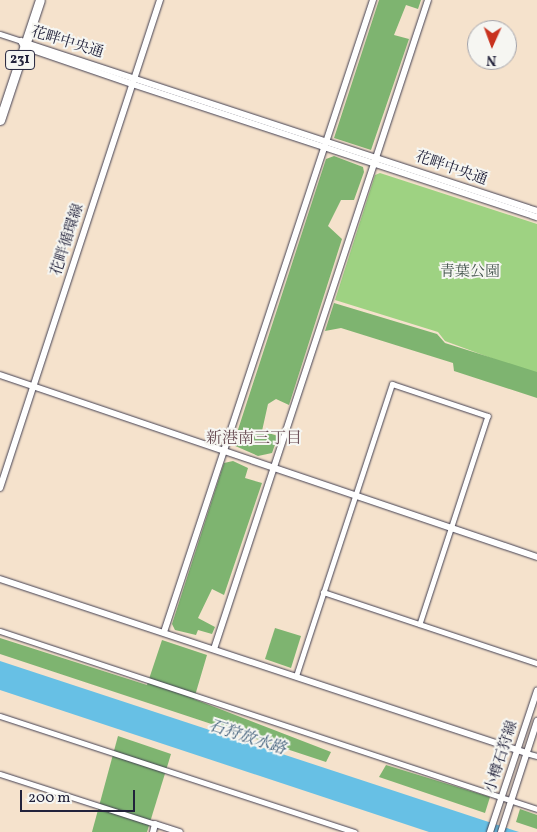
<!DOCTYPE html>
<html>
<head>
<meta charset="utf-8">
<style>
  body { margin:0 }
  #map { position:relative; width:537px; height:832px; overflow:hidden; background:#f5e2cc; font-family:Vollkorn,"Noto Serif JP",serif }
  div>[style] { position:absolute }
  .green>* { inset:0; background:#9ed282 }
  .forest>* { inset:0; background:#7eb470 }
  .water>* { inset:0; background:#67c0e5 }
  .roads { filter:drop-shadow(0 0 1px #423f51) drop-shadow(0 0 1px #423f51) }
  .street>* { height:4.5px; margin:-2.25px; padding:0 2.25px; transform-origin:2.25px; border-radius:2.25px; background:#fff }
  .secondary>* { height:6px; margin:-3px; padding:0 3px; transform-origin:3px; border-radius:3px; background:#fff }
  .highway>* { height:9px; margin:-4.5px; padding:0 4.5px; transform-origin:4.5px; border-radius:4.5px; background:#fff }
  span { translate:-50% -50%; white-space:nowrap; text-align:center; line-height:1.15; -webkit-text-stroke:4px #f6f6f2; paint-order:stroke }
  .shield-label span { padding:1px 4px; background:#f6f6f2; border:1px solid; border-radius:4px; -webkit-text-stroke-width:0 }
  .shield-label { font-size:14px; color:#22223b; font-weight:700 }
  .street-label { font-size:15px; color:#22223b }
  .park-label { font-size:15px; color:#475750 }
  .neighbourhood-label { font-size:16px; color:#694d55 }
  .water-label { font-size:16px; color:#3a5976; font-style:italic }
  .north { position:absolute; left:467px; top:20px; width:50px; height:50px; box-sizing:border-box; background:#f6f6f2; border:1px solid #a1a1a9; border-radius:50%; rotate:182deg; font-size:14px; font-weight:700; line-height:20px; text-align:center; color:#22223b }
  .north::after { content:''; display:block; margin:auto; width:18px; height:22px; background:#c8321e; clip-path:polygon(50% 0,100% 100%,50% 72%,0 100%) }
  .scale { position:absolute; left:20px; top:790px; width:115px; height:22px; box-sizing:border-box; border:2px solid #22223b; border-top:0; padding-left:6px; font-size:15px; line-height:18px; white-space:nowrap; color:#22223b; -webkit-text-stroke:4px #f6f6f2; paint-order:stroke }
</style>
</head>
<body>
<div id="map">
  <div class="green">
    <div style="clip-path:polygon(380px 173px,537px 224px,537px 375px,445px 341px,438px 332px,335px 300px,375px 175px)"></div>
  </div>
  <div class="forest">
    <div style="clip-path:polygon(379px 0,421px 0,418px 9px,406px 5px,394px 35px,409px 39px,371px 150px,334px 138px)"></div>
    <div style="clip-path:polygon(334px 156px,363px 167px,364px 172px,354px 200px,341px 200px,328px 226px,342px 239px,289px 405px,276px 399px,268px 404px,262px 431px,278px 436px,272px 453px,258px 456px,233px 445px,326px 159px)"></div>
    <div style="clip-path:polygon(334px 303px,437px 334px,445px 343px,537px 372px,537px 398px,454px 371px,453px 363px,341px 328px,325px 331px)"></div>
    <div style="clip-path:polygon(233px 461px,248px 468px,245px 478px,262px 483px,224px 595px,212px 589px,198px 618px,215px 627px,212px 634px,198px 630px,196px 635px,175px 630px,172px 624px,224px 463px)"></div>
    <div style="clip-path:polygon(275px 628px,301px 636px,291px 668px,265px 659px)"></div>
    <div style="clip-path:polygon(0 638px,147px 685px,162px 640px,207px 655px,194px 699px,331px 752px,326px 762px,0 654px)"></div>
    <div style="clip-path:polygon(118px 736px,171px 754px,147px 832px,92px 832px)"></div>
    <div style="clip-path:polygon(386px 765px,490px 797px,485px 813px,379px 777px)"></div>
    <div style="clip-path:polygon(520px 809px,537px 815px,537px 829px,516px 822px)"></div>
  </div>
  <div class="water">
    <div style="clip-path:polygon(0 661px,519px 832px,429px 832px,0 690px)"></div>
  </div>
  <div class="roads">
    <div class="street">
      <div style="left:0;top:34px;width:22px;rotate:18deg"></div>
      <div style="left:323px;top:592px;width:225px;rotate:18.4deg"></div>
      <div style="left:0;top:631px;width:566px;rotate:18.34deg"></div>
      <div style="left:296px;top:676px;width:307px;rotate:-71.8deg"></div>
      <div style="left:392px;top:384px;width:101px;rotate:18.4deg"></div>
      <div style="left:488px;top:416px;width:219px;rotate:108.1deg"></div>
      <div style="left:0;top:716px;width:373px;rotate:18.1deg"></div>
      <div style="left:526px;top:753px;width:11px;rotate:15deg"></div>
      <div style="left:0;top:774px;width:163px;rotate:17.9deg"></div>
    </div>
    <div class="secondary">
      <div style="left:21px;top:41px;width:7px;rotate:63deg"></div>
      <div style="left:24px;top:47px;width:114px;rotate:18.9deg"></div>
      <div style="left:132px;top:84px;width:426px;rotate:18.2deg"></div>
      <div style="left:23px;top:42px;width:541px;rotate:18.2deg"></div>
      <div style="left:0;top:375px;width:567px;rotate:18.72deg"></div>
      <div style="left:0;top:488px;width:514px;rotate:-71.85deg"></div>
      <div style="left:0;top:579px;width:554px;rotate:18.3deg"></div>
      <div style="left:164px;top:632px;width:666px;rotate:-71.7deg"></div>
      <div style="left:214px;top:649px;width:683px;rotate:-71.75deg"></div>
      <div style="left:153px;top:832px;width:8px;rotate:-76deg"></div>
      <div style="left:155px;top:824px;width:26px;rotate:18deg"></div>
      <div style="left:490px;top:832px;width:149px;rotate:-71.6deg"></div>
      <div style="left:501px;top:832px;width:117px;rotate:-72deg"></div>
    </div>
    <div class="highway">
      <div style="left:0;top:120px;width:126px;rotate:-71.6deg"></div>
    </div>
  </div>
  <div class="shield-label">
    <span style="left:20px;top:60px">231</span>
  </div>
  <div class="street-label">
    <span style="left:67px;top:43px;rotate:17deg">花畔中央通</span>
    <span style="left:451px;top:169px;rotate:19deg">花畔中央通</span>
    <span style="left:68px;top:240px;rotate:-72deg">花畔循環線</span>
    <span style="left:502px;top:757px;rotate:-72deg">小樽石狩線</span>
  </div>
  <div class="park-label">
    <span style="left:470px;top:273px">青葉公園</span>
  </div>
  <div class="neighbourhood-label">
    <span style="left:254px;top:439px">新港南三丁目</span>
  </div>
  <div class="water-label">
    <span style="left:247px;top:738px;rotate:18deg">石狩放水路</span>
  </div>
  <div class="north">N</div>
  <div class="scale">200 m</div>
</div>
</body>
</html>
